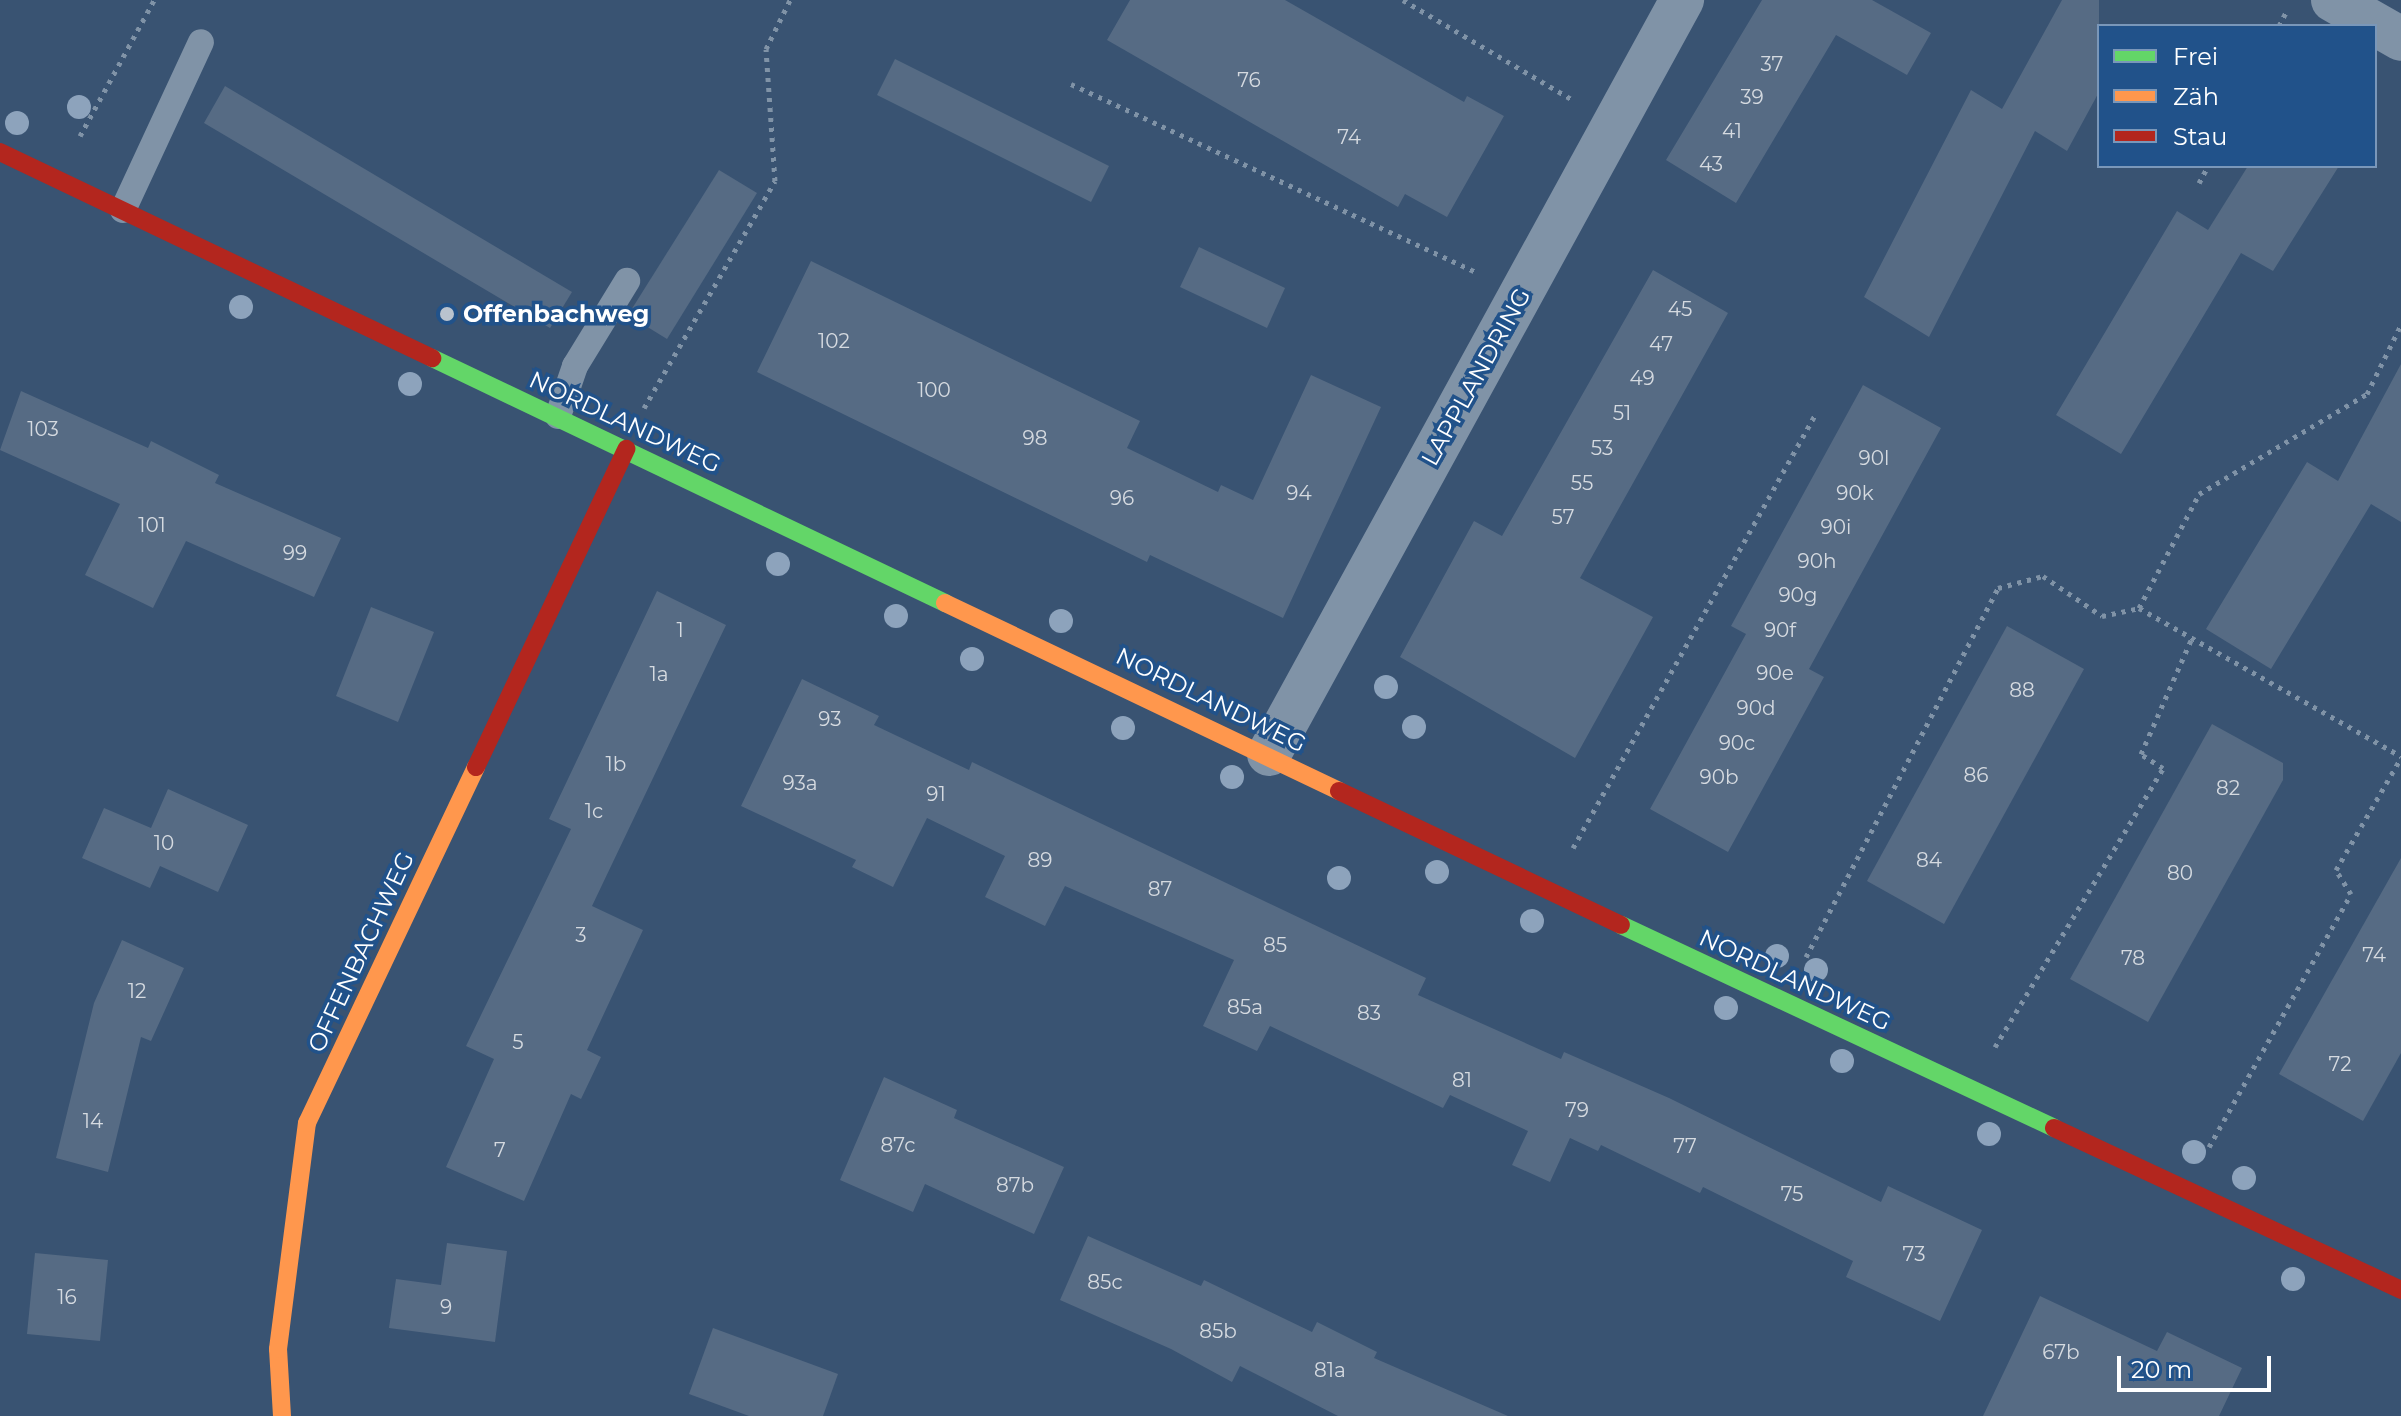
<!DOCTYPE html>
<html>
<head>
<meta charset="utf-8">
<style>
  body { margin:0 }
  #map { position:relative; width:2401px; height:1416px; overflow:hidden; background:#395372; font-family:Montserrat,sans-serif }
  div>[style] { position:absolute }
  .building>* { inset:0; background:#566b84 }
  .path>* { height:5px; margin-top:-2.5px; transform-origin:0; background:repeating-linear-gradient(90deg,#8093a7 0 4px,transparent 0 10px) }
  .lane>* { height:26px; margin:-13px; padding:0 13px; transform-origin:13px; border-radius:13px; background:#8093a7 }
  .street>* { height:44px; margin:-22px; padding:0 22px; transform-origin:22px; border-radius:22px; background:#8093a7 }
  .fast>* { height:18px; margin:-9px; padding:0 9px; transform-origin:9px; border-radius:9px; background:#63d668 }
  .slow>* { height:18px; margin:-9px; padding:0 9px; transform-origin:9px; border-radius:9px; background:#ff974d }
  .jam>* { height:18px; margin:-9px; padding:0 9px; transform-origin:9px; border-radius:9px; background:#b3261e }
  .trees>* { width:24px; height:24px; margin:-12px; border-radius:50%; background:#8da3bc }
  .dots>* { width:22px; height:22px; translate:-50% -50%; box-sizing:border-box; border:4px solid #21528a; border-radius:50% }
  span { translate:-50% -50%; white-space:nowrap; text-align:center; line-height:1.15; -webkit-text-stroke:7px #21528a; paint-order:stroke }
  .number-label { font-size:20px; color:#d5dae0 }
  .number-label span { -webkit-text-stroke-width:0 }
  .poi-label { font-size:24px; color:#fff; font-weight:700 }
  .left { translate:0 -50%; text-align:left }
  .street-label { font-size:24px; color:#fff }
  .legend { position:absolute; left:2097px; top:24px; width:280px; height:144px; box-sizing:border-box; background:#21528a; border:2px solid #7a97b9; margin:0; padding:10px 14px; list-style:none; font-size:24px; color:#fff }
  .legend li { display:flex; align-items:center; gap:16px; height:40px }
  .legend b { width:40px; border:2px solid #7a97b9 }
  .scale { position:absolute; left:2117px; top:1356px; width:154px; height:36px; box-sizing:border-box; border:4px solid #fff; border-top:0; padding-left:10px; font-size:24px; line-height:28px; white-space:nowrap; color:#fff; -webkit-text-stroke:6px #21528a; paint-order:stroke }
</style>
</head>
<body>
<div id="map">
  <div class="building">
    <div style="clip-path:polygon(1130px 0,1285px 0,1464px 102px,1467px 96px,1504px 116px,1447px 217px,1405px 194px,1398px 207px,1107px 40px)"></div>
    <div style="clip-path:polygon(1762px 0,1872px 0,1931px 33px,1907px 75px,1836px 35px,1736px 203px,1666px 160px)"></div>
    <div style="clip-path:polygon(2062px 0,2099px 0,2099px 92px,2067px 151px,2035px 131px,1929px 337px,1864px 297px,1971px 90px,2002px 109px)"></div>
    <div style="clip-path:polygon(895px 59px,1109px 166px,1091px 202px,877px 95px)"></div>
    <div style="clip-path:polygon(225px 86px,572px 292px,550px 328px,204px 123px)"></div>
    <div style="clip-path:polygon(2248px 166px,2339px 166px,2273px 271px,2241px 253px,2121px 454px,2056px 415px,2177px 211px,2208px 230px)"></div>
    <div style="clip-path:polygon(719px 170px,757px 193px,667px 339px,628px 315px)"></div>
    <div style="clip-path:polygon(1199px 247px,1285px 288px,1267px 328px,1180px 287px)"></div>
    <div style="clip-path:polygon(811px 261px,1140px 421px,1127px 448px,1218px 492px,1221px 485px,1253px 500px,1311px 375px,1381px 407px,1283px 618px,1150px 555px,1147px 562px,757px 372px)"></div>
    <div style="clip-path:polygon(1653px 270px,1728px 313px,1580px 578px,1653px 617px,1575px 758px,1400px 657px,1474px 521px,1502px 536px)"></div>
    <div style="clip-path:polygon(2401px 364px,2401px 522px,2371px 504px,2271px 669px,2206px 629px,2307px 462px,2338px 481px)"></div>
    <div style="clip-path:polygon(1863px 385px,1941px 428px,1809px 669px,1824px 677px,1728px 852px,1650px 809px,1746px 634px,1731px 626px)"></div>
    <div style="clip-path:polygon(21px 391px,148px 448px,151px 441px,219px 475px,215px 483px,341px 538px,314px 597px,186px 541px,153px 608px,85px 575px,120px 504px,0 450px)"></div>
    <div style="clip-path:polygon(657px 591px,726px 625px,592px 906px,643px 930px,587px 1050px,601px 1057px,581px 1099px,571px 1094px,524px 1201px,446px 1167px,494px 1059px,466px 1046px,571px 829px,549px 819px)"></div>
    <div style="clip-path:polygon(371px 607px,434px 632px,398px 722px,336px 696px)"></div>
    <div style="clip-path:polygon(2007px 626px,2084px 669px,1944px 924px,1867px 881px)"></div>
    <div style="clip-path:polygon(802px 679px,879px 716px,874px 725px,969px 770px,972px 762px,1426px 978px,1418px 995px,1561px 1059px,1564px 1052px,1669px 1098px,1881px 1202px,1888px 1186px,1982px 1230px,1940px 1321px,1846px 1277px,1853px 1261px,1703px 1187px,1700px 1193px,1601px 1145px,1598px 1151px,1570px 1138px,1550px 1182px,1512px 1165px,1528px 1131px,1450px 1095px,1443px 1108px,1270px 1026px,1257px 1051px,1203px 1026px,1234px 960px,1065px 886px,1045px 926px,985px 897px,1005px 856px,927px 818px,893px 887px,852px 867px,856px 860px,741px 806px)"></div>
    <div style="clip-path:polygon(2212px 724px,2283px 763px,2283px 780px,2148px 1022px,2070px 979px)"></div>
    <div style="clip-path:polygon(168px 789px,248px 825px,218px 892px,160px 866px,150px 888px,82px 858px,104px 808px,151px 828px)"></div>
    <div style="clip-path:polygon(2401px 858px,2401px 1053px,2363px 1121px,2279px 1074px)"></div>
    <div style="clip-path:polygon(122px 940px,184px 968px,151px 1041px,141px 1037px,108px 1172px,56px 1158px,94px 1003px)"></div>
    <div style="clip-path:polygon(884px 1077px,957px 1110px,954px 1118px,1064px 1167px,1034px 1234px,925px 1184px,913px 1212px,840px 1180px)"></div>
    <div style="clip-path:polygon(1088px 1236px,1201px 1286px,1204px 1280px,1312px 1332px,1317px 1322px,1377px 1352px,1374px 1358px,1508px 1416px,1338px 1416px,1240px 1366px,1232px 1382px,1171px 1349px,1060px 1300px)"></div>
    <div style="clip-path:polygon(447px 1243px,507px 1251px,495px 1342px,389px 1328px,396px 1279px,441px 1285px)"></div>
    <div style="clip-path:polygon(35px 1253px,108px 1260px,100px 1341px,27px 1334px)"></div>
    <div style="clip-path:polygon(2040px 1296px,2157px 1351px,2167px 1332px,2242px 1368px,2219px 1416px,1983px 1416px)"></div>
    <div style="clip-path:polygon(713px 1328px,838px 1374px,823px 1416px,749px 1416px,689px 1394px)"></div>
  </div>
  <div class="path">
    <div style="left:1403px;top:0;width:195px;rotate:30.5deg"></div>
    <div style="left:2279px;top:26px;width:16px;rotate:-63deg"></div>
    <div style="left:1071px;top:84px;width:447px;rotate:24.9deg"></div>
    <div style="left:80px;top:136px;width:155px;rotate:-61.4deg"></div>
    <div style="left:2199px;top:183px;width:19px;rotate:-62deg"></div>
    <div style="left:644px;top:408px;width:262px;rotate:-60deg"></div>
    <div style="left:775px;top:181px;width:132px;rotate:-93.9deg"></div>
    <div style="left:766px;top:49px;width:55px;rotate:-63.9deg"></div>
    <div style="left:2139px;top:608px;width:129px;rotate:-62.2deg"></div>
    <div style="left:2199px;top:494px;width:196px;rotate:-30.8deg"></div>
    <div style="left:2367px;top:394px;width:77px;rotate:-63.8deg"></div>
    <div style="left:1573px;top:848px;width:497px;rotate:-60.8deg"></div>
    <div style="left:1806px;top:957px;width:416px;rotate:-62.5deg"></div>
    <div style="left:1998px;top:588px;width:47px;rotate:-14.9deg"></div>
    <div style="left:2043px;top:576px;width:71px;rotate:34.1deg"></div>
    <div style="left:2102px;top:616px;width:38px;rotate:-12deg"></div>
    <div style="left:2139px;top:608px;width:301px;rotate:29.5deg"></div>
    <div style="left:1995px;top:1047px;width:326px;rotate:-58.9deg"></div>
    <div style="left:2163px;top:768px;width:26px;rotate:-148deg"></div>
    <div style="left:2141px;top:754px;width:127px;rotate:-66.3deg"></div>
    <div style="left:2209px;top:1147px;width:290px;rotate:-60.7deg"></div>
    <div style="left:2351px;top:894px;width:28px;rotate:-122deg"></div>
    <div style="left:2336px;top:870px;width:129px;rotate:-59.9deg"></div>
  </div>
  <div class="lane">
    <div style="left:123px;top:210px;width:185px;rotate:-65.1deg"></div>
    <div style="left:558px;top:416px;width:53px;rotate:-71.2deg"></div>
    <div style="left:575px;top:366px;width:100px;rotate:-58.5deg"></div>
  </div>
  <div class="street">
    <div style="left:2333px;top:0;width:78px;rotate:29.8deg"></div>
    <div style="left:1269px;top:754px;width:860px;rotate:-61.29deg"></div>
  </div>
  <div class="fast">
    <div style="left:432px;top:358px;width:569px;rotate:25.53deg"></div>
    <div style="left:1621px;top:925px;width:478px;rotate:25.1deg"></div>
  </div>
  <div class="slow">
    <div style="left:945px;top:603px;width:437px;rotate:25.5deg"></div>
    <div style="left:282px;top:1416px;width:67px;rotate:-93.4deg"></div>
    <div style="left:278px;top:1349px;width:228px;rotate:-82.7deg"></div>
    <div style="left:307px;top:1123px;width:394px;rotate:-64.6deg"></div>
  </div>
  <div class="jam">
    <div style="left:0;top:152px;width:479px;rotate:25.5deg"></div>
    <div style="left:476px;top:767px;width:352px;rotate:-64.7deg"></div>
    <div style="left:1339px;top:791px;width:312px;rotate:25.4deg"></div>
    <div style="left:2054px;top:1128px;width:383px;rotate:25deg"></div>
  </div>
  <div class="trees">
    <div style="left:79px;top:107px"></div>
    <div style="left:17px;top:123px"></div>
    <div style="left:241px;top:307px"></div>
    <div style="left:410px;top:384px"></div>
    <div style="left:778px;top:564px"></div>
    <div style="left:896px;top:616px"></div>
    <div style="left:1061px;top:621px"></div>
    <div style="left:972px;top:659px"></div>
    <div style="left:1386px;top:687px"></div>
    <div style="left:1414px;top:727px"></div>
    <div style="left:1123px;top:728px"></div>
    <div style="left:1232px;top:777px"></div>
    <div style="left:1437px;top:872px"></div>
    <div style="left:1339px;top:878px"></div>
    <div style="left:1532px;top:921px"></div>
    <div style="left:1777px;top:956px"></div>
    <div style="left:1816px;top:970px"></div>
    <div style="left:1726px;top:1008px"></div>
    <div style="left:1842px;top:1061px"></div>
    <div style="left:1989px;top:1134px"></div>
    <div style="left:2194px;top:1152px"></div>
    <div style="left:2244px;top:1178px"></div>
    <div style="left:2293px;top:1279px"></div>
  </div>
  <div class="dots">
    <div style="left:447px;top:314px;background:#bac3ce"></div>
  </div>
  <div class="number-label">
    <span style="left:1772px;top:64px">37</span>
    <span style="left:1249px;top:80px">76</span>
    <span style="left:1752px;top:97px">39</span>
    <span style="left:1732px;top:131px">41</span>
    <span style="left:1349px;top:137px">74</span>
    <span style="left:1711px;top:164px">43</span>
    <span style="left:1680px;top:309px">45</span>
    <span style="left:834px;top:341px">102</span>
    <span style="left:1661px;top:344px">47</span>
    <span style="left:1642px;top:378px">49</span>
    <span style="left:934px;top:390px">100</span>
    <span style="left:1622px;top:413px">51</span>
    <span style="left:43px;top:429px">103</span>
    <span style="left:1035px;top:438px">98</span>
    <span style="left:1602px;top:448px">53</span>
    <span style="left:1874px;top:458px">90l</span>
    <span style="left:1582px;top:483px">55</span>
    <span style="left:1299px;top:493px">94</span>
    <span style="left:1855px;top:493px">90k</span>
    <span style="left:1122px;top:498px">96</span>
    <span style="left:1563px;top:517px">57</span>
    <span style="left:152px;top:525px">101</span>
    <span style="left:1836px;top:527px">90i</span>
    <span style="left:295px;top:553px">99</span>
    <span style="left:1817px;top:561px">90h</span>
    <span style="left:1798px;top:595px">90g</span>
    <span style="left:680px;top:630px">1</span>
    <span style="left:1780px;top:630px">90f</span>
    <span style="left:1775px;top:673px">90e</span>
    <span style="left:659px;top:674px">1a</span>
    <span style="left:2022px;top:690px">88</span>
    <span style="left:1756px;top:708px">90d</span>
    <span style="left:830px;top:719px">93</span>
    <span style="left:1737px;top:743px">90c</span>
    <span style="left:616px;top:764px">1b</span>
    <span style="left:1976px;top:775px">86</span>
    <span style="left:1719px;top:777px">90b</span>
    <span style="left:800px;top:783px">93a</span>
    <span style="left:2228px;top:788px">82</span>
    <span style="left:936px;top:794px">91</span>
    <span style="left:594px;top:811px">1c</span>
    <span style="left:164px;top:843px">10</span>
    <span style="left:1040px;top:860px">89</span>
    <span style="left:1929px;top:860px">84</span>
    <span style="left:2180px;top:873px">80</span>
    <span style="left:1160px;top:889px">87</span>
    <span style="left:581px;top:935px">3</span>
    <span style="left:1275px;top:945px">85</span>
    <span style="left:2374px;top:955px">74</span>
    <span style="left:2133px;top:958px">78</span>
    <span style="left:137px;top:991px">12</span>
    <span style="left:1245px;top:1007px">85a</span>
    <span style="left:1369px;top:1013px">83</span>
    <span style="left:518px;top:1042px">5</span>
    <span style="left:2340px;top:1064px">72</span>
    <span style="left:1462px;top:1080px">81</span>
    <span style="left:1577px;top:1110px">79</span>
    <span style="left:93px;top:1121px">14</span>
    <span style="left:898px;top:1145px">87c</span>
    <span style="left:1685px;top:1146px">77</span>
    <span style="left:500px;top:1150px">7</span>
    <span style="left:1015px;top:1185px">87b</span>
    <span style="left:1792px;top:1194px">75</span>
    <span style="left:1914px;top:1254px">73</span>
    <span style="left:1105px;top:1282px">85c</span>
    <span style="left:67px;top:1297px">16</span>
    <span style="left:446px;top:1307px">9</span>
    <span style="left:1218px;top:1331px">85b</span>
    <span style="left:2061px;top:1352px">67b</span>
    <span style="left:1330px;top:1370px">81a</span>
  </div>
  <div class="poi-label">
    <span class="left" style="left:463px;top:314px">Offenbachweg</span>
  </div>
  <div class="street-label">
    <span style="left:1476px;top:377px;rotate:-61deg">LAPPLANDRING</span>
    <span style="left:625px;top:422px;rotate:25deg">NORDLANDWEG</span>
    <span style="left:1211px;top:700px;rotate:26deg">NORDLANDWEG</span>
    <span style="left:361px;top:952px;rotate:-65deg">OFFENBACHWEG</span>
    <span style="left:1795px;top:980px;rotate:25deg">NORDLANDWEG</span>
  </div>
  <ul class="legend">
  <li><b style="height:10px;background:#63d668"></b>Frei</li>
  <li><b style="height:10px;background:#ff974d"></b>Zäh</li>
  <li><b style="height:10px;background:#b3261e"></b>Stau</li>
  </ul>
  <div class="scale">20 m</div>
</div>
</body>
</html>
